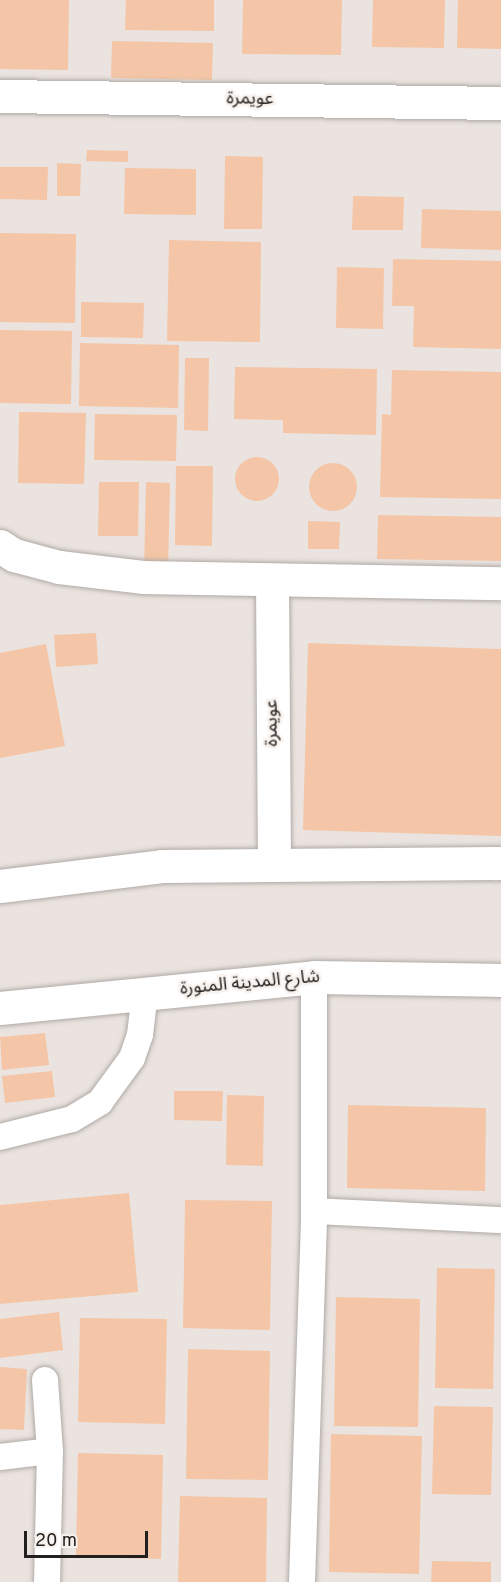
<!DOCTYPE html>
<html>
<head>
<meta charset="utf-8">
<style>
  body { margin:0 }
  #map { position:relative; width:501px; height:1582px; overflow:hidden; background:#eae3df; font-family:Overpass,"Noto Sans Arabic",sans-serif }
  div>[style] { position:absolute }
  .building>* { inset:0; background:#f4c6a7 }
  .round { border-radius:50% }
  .roads { filter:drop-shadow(0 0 2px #b0aaa6) drop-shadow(0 0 2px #b0aaa6) }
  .lane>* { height:26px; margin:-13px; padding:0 13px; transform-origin:13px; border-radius:13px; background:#fff }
  .street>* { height:33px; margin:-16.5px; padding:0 16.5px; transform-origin:16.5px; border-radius:16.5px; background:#fff }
  .secondary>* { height:33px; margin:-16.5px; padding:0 16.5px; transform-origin:16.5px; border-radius:16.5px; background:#fff }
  span { translate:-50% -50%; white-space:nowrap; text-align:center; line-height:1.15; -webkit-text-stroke:5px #f7f1ed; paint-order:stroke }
  .street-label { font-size:18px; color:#22201e }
  .scale { position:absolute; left:24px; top:1531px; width:124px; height:27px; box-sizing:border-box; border:3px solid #22201e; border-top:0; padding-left:8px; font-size:18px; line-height:21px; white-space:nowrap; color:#22201e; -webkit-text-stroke:4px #f7f1ed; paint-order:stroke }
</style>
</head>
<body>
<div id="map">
  <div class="building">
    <div style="clip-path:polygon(0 0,69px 0,68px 70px,0 69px)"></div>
    <div style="clip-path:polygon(126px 0,214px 0,214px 31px,125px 30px)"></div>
    <div style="clip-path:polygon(243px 0,342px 0,341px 55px,242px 54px)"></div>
    <div style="clip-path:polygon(373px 0,445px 0,444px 48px,372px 47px)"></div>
    <div style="clip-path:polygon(458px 0,501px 0,501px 49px,457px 48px)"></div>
    <div style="clip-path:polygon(112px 41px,213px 43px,212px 80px,111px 78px)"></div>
    <div style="clip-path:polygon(87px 150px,128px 151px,128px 162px,86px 161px)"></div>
    <div style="clip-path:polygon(225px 156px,263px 157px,262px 229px,224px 229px)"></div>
    <div style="clip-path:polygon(57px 163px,81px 164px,80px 196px,57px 196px)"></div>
    <div style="clip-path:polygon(0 167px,48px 167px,47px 200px,0 199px)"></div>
    <div style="clip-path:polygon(125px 168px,196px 169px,196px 215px,124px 214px)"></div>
    <div style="clip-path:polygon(353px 196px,404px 197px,403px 230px,352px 230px)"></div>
    <div style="clip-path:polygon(422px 209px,501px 211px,501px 250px,421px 248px)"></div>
    <div style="clip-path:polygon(0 233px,76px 234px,75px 323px,0 322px)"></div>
    <div style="clip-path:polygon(169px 240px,261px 242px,260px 342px,167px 341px)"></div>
    <div style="clip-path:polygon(393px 259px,501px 261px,501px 349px,413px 347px,414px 306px,392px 306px)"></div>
    <div style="clip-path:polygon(337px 267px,384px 268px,383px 329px,336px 328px)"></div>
    <div style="clip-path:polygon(81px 302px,144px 303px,143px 338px,81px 337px)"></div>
    <div style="clip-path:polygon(0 330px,72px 331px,71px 404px,0 403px)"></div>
    <div style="clip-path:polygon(80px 343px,179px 345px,178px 408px,79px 406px)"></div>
    <div style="clip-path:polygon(185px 358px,209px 358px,208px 431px,184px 430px)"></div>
    <div style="clip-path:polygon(235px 367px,377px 369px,376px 435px,283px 433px,283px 420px,234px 419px)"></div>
    <div style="clip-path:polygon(392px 370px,501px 372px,501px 499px,380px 497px,382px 414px,391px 415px)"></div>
    <div style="clip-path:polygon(19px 412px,86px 413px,84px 484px,18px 483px)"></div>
    <div style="clip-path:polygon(95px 414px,177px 415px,176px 461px,94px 460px)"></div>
    <div class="round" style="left:235px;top:457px;width:44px;height:44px"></div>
    <div class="round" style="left:309px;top:463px;width:48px;height:48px"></div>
    <div style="clip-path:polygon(176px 466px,213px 466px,212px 546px,175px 545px)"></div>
    <div style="clip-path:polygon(99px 482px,139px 482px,138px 536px,98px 536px)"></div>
    <div style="clip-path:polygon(146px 482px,170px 483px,168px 570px,144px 570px)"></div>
    <div style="clip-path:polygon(378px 515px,501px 517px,501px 561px,377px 559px)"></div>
    <div style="clip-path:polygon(308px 521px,340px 522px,339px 549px,308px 549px)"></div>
    <div style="clip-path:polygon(96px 633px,98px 664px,56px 667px,54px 635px)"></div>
    <div style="clip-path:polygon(308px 643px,501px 649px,501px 836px,303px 830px)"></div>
    <div style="clip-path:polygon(46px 644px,65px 746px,0 758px,0 653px)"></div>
    <div style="clip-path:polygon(45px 1033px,49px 1065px,2px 1070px,0 1037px)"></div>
    <div style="clip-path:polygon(52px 1071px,55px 1097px,5px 1103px,2px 1076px)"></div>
    <div style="clip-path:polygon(174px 1091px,223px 1091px,222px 1121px,174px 1120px)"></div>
    <div style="clip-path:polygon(227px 1095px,264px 1096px,263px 1166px,226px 1165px)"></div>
    <div style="clip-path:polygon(348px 1105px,486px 1108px,485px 1191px,347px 1188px)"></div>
    <div style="clip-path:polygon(129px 1193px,138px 1292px,0 1304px,0 1205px)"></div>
    <div style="clip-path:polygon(185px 1200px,272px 1201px,270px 1330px,183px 1328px)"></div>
    <div style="clip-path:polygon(437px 1268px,495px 1269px,493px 1389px,435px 1388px)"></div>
    <div style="clip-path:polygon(336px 1297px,420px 1299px,418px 1427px,334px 1426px)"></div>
    <div style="clip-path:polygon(59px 1312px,63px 1350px,0 1358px,0 1319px)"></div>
    <div style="clip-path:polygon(80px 1318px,167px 1319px,165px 1424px,78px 1422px)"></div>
    <div style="clip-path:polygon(188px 1349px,270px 1351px,268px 1480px,186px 1479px)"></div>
    <div style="clip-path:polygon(0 1367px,27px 1369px,24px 1430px,0 1429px)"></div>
    <div style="clip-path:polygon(434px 1406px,493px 1407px,491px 1495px,432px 1494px)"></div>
    <div style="clip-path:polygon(331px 1434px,422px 1436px,419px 1574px,329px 1572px)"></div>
    <div style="clip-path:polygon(78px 1453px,163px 1455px,161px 1559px,76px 1557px)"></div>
    <div style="clip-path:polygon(180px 1496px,267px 1498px,266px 1582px,178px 1582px)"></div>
    <div style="clip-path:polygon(432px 1561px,491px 1562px,491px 1582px,431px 1582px)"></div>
  </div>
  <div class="roads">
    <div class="lane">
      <div style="left:0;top:1137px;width:74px;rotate:-14deg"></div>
      <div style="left:72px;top:1119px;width:33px;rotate:-31deg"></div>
      <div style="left:100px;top:1102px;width:54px;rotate:-54deg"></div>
      <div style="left:132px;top:1058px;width:24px;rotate:-71deg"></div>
      <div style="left:140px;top:1035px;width:43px;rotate:-83.4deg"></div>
      <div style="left:314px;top:1211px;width:187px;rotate:2.8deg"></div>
      <div style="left:45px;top:1380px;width:71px;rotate:86deg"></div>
      <div style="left:50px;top:1451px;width:131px;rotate:91.3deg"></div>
      <div style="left:0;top:1457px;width:50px;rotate:-6.8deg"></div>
      <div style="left:302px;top:1582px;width:371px;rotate:-88.1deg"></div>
      <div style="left:314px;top:1211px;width:234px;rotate:-90deg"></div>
    </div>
    <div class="street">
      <div style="left:0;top:96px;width:501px;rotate:0.8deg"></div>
      <div style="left:0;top:546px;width:17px;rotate:33deg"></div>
      <div style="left:14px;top:555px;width:47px;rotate:14.9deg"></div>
      <div style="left:59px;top:567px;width:86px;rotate:6.7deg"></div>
      <div style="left:144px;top:577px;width:357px;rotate:1deg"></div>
      <div style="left:272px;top:580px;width:285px;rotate:89.6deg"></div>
    </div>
    <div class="secondary">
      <div style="left:0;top:886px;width:163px;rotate:-7deg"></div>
      <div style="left:162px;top:866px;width:339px;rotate:-0.5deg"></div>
      <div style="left:0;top:1008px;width:316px;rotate:-5.6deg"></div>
      <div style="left:314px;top:977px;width:187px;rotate:0.9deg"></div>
    </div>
  </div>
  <div class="street-label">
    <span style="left:250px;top:100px;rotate:1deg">عويمرة</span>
    <span style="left:273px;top:723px;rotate:-90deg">عويمرة</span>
    <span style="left:250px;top:984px;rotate:-5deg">شارع المدينة المنورة</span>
  </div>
  <div class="scale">20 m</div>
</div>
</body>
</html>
